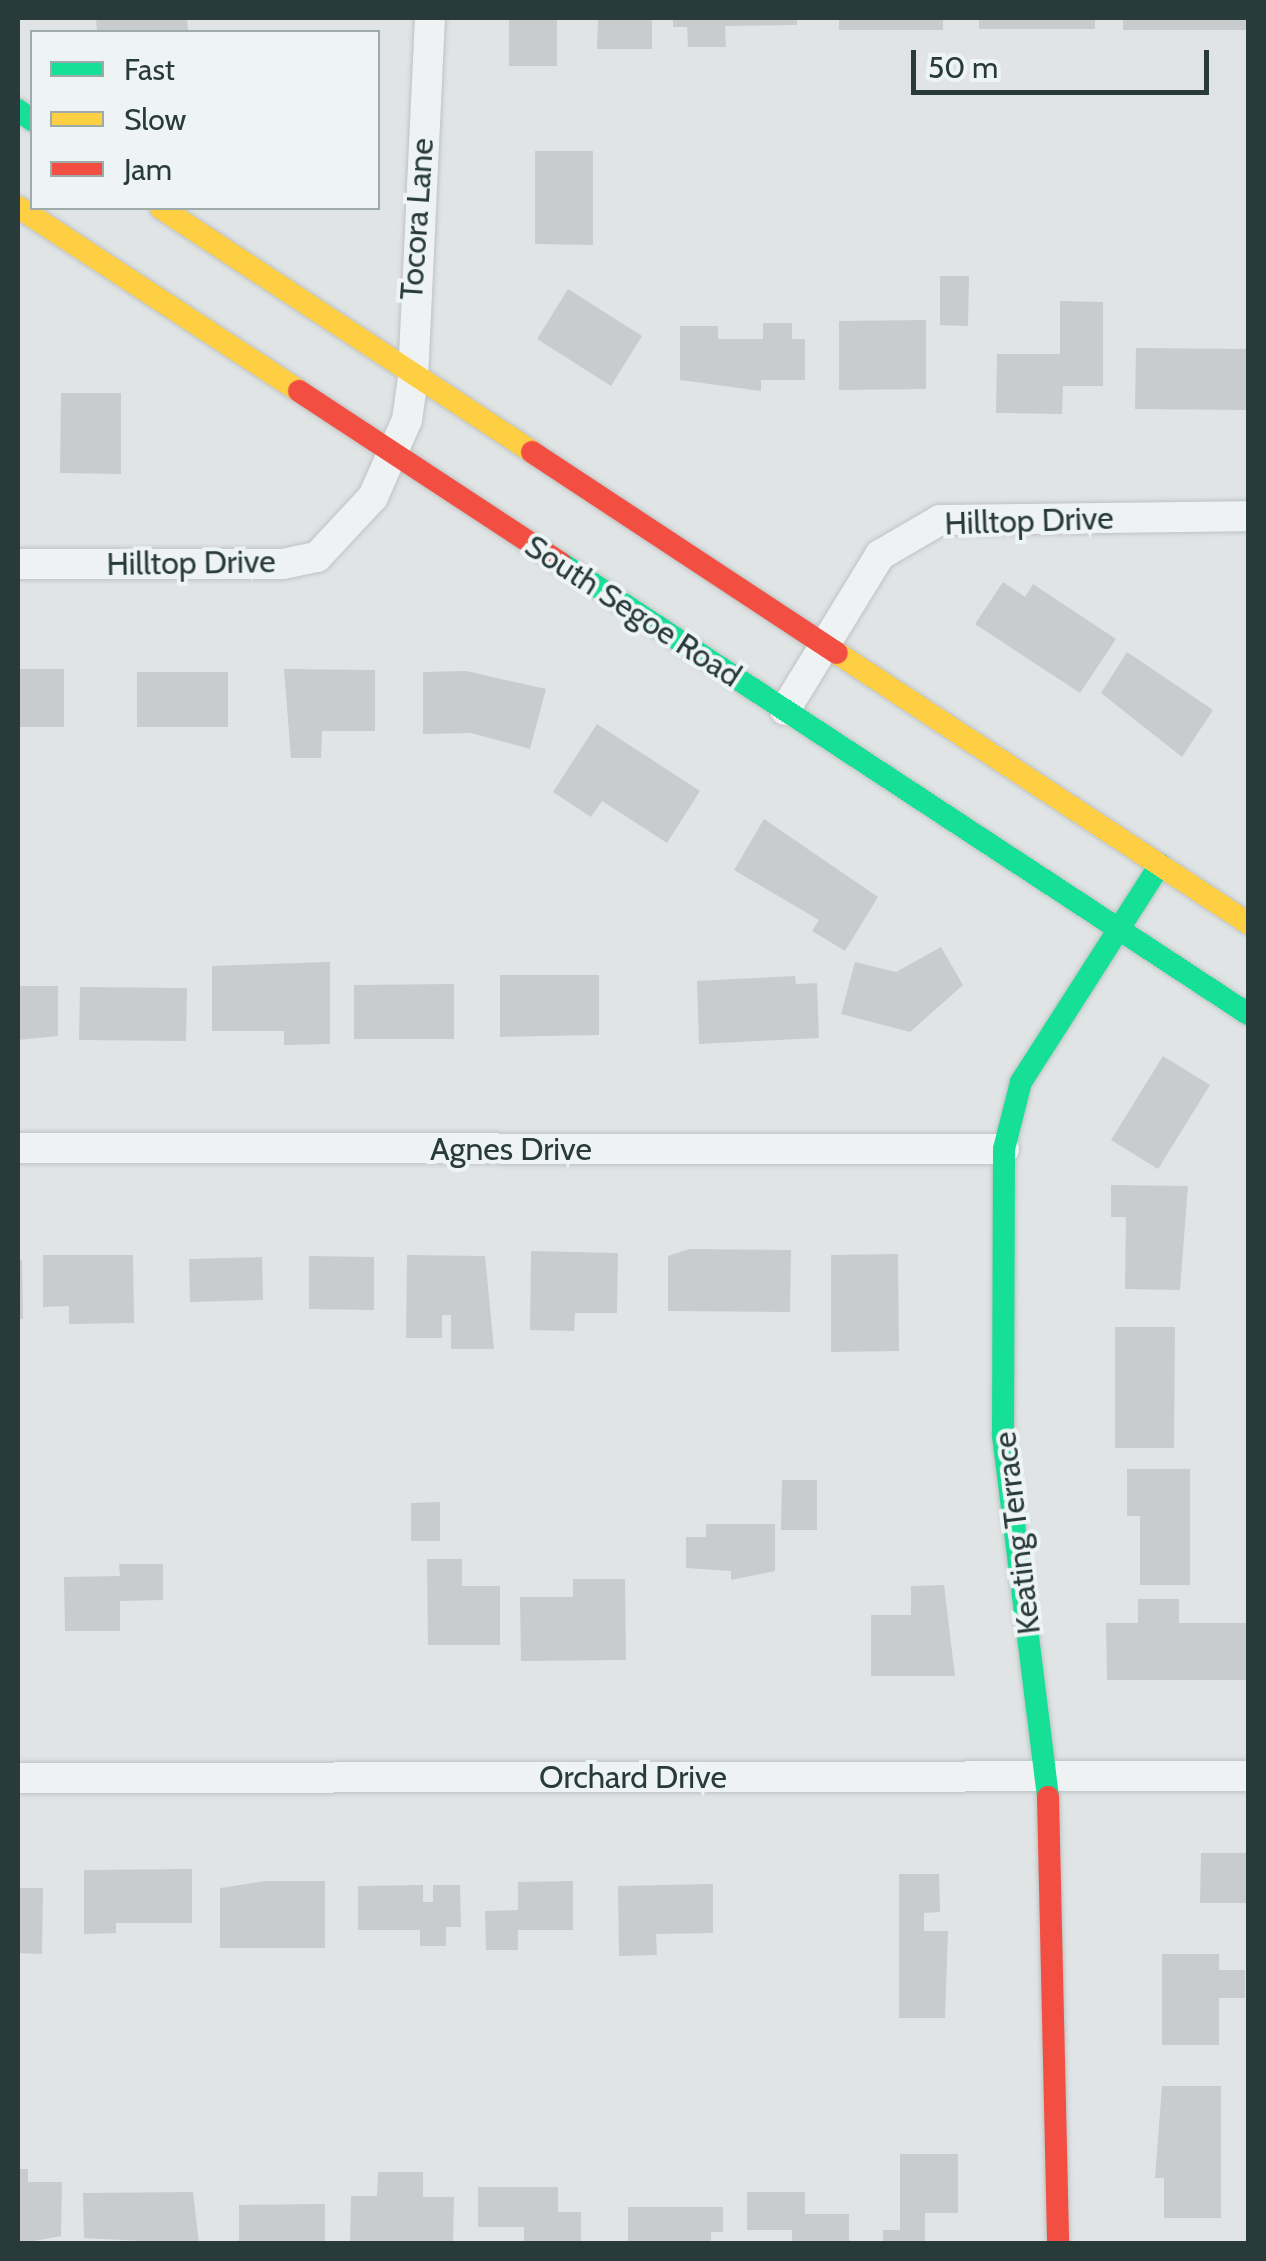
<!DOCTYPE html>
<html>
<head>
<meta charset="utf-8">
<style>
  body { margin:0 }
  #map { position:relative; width:1266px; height:2261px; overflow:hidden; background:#e0e4e4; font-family:Cabin,sans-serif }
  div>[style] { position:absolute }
  .building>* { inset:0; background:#c8cccc }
  .roads { filter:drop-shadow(0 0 2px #bec2c2) drop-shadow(0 0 2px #bec2c2) }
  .street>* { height:30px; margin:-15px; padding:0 15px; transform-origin:15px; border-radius:15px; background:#eff2f2 }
  .fast>* { height:22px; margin:-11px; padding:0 11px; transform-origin:11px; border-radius:11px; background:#16e098 }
  .slow>* { height:22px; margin:-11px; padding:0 11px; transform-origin:11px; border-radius:11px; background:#ffcf43 }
  .jam>* { height:22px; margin:-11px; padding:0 11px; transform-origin:11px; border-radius:11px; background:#f24e42 }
  span { translate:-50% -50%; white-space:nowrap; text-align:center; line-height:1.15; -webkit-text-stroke:8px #eef4f4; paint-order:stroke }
  .street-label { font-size:32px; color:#293a3b }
  .frame { position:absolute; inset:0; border:20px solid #293a3b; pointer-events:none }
  .legend { position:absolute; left:30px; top:30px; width:350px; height:180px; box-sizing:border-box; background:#eef4f4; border:2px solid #9faaaa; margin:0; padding:12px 18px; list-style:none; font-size:30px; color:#293a3b }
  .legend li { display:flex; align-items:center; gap:20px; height:50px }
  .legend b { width:50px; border:2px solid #9faaaa }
  .scale { position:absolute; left:911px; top:50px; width:298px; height:45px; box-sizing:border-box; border:5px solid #293a3b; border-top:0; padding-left:12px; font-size:30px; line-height:35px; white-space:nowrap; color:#293a3b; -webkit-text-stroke:8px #eef4f4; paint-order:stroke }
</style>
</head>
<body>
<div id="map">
  <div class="building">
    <div style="clip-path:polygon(96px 18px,187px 18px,188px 32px,97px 32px)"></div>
    <div style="clip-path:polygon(509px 18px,557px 18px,557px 66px,509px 66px)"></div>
    <div style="clip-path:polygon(598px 18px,652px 18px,652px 49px,597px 49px)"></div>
    <div style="clip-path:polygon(673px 18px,797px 18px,797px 25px,725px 26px,726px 47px,688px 47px,687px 27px,673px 27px)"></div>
    <div style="clip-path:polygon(839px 18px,943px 18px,943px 30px,839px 30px)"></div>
    <div style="clip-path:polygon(979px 18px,1095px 18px,1095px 29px,979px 29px)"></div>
    <div style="clip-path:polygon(1123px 18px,1248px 18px,1248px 30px,1123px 30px)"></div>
    <div style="clip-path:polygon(535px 151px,593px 151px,593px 245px,535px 244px)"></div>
    <div style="clip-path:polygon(940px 276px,969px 276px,968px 326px,940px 325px)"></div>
    <div style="clip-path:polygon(568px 289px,642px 336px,611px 386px,537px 339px)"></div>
    <div style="clip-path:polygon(1060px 301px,1103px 302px,1103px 386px,1063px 386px,1062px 414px,996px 413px,997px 354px,1060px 354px)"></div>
    <div style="clip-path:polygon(926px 320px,926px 389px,839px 390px,839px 321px)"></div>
    <div style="clip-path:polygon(763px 323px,792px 323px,792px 339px,805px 339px,805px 380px,761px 380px,761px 391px,680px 380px,680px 326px,718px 326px,718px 339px,763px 339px)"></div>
    <div style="clip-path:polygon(1136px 348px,1248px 349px,1248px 410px,1135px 409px)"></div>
    <div style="clip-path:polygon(61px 393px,121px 393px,121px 474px,60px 473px)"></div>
    <div style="clip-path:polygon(1003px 582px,1025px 597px,1033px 584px,1116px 639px,1080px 693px,975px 624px)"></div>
    <div style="clip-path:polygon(1127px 652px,1213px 710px,1182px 757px,1101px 693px)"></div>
    <div style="clip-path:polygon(18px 669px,64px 669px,64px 727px,18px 727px)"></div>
    <div style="clip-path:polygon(284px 669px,375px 670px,375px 731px,322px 731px,321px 758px,291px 758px)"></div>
    <div style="clip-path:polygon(466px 671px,546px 689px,530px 749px,471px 733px,423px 734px,423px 672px)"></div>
    <div style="clip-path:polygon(137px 672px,228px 672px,228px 727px,137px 727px)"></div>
    <div style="clip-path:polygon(597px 724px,700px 791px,667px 843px,602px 801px,591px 817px,553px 792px)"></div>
    <div style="clip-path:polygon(764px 819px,878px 897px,845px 951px,812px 931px,819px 920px,734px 870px)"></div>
    <div style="clip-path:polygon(941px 947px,963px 985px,910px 1032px,841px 1014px,855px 962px,896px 972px)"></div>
    <div style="clip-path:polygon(330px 962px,330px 1044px,284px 1045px,284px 1031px,212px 1031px,212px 966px)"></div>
    <div style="clip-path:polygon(500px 975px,599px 975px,599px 1035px,500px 1037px)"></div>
    <div style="clip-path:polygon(795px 976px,796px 984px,817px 983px,819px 1038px,699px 1044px,697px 981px)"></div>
    <div style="clip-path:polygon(454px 984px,454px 1039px,354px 1039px,354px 985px)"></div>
    <div style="clip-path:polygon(18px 986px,58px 986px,58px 1036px,18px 1040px)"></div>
    <div style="clip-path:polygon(80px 987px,187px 988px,186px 1041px,79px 1040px)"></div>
    <div style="clip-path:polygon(1163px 1056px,1210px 1085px,1158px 1169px,1111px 1140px)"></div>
    <div style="clip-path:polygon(1111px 1185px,1188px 1186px,1180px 1290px,1125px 1289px,1126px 1217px,1111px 1217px)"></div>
    <div style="clip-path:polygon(689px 1249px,791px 1250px,790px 1312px,668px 1311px,668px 1256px)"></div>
    <div style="clip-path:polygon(531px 1251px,618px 1253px,617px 1313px,575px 1313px,574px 1331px,530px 1330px)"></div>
    <div style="clip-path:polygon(898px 1254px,899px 1351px,831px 1352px,831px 1255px)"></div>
    <div style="clip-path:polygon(43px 1255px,133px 1255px,134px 1323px,69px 1324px,69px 1306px,43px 1307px)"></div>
    <div style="clip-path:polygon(407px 1255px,485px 1256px,494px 1349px,451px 1349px,451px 1315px,442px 1315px,442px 1338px,406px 1338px)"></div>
    <div style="clip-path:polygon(309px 1256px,374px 1257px,374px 1310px,309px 1309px)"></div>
    <div style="clip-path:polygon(262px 1257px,263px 1300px,190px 1302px,189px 1259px)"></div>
    <div style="clip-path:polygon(18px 1260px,22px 1260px,23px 1319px,18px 1319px)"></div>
    <div style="clip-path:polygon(1115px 1327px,1175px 1327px,1174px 1448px,1115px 1448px)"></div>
    <div style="clip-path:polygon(1127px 1469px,1190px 1469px,1190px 1585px,1140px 1585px,1140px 1516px,1127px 1516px)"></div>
    <div style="clip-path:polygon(782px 1480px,817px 1480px,817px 1530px,781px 1530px)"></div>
    <div style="clip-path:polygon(440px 1502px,440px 1541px,411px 1541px,411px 1503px)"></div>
    <div style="clip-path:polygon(706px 1524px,775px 1524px,775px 1571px,731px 1580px,731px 1571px,686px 1568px,686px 1537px,706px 1537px)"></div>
    <div style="clip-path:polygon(427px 1559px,462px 1559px,462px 1586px,500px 1586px,500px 1645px,428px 1645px)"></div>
    <div style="clip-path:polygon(119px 1564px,163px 1564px,163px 1600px,120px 1601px,120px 1631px,65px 1631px,64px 1577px,120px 1576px)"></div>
    <div style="clip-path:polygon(573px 1579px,625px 1579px,626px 1660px,521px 1661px,520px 1597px,573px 1597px)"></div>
    <div style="clip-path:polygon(944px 1585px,955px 1676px,871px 1676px,871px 1615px,911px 1615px,911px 1586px)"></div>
    <div style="clip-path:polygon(1138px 1599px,1179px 1599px,1179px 1623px,1247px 1623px,1247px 1680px,1107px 1680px,1106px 1623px,1138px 1623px)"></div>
    <div style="clip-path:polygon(1201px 1853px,1248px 1853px,1248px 1903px,1200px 1903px)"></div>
    <div style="clip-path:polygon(192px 1869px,192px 1923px,116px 1923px,116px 1933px,84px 1934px,84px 1870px)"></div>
    <div style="clip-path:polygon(899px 1874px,939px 1874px,940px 1912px,924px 1913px,924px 1931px,948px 1931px,945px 2018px,899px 2018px)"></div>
    <div style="clip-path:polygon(265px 1881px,325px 1881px,325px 1948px,220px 1948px,220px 1888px)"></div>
    <div style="clip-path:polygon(573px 1881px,573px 1930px,518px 1930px,518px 1950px,486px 1950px,485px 1911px,518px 1910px,518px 1882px)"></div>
    <div style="clip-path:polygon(713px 1884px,713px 1933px,656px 1934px,657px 1955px,619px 1956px,618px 1886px)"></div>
    <div style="clip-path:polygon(423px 1885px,423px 1902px,433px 1902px,433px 1885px,460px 1885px,461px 1927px,446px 1927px,446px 1946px,420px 1946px,420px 1930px,358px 1930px,358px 1886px)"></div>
    <div style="clip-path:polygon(18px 1888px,43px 1888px,42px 1954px,18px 1953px)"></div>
    <div style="clip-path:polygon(1162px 1954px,1219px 1954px,1219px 1970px,1245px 1970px,1245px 1998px,1219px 1998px,1219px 2045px,1162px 2045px)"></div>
    <div style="clip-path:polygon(1162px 2086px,1221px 2086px,1221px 2218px,1164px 2218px,1164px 2178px,1155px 2178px)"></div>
    <div style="clip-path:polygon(900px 2154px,958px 2154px,958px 2213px,925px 2213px,925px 2244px,883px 2244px,883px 2230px,900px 2230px)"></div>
    <div style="clip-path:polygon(18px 2169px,28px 2169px,28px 2182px,62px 2182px,61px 2236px,18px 2244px)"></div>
    <div style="clip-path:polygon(378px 2172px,423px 2172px,423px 2197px,454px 2197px,453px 2244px,350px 2244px,351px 2196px,377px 2196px)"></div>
    <div style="clip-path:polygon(478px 2187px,558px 2187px,558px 2212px,581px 2212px,581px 2244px,524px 2244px,524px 2227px,478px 2227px)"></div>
    <div style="clip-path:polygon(193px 2192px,199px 2244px,84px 2238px,83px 2193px)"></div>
    <div style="clip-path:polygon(747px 2192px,805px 2192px,805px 2214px,849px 2214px,849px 2244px,792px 2244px,792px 2230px,747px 2230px)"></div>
    <div style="clip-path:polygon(325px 2204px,325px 2244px,239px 2244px,239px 2205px)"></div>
    <div style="clip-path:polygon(628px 2207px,723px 2207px,723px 2232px,711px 2232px,711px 2244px,628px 2244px)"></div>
  </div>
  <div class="roads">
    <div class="street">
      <div style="left:18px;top:564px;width:265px"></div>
      <div style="left:283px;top:564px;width:35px;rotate:-12deg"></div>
      <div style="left:317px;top:557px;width:82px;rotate:-47deg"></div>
      <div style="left:373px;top:497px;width:84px;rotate:-66.2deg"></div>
      <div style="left:407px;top:420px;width:42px;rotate:-81.9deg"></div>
      <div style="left:413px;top:378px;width:360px;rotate:-87.3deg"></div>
      <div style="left:785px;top:710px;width:182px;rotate:-58.5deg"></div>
      <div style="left:880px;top:555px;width:69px;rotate:-30.3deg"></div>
      <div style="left:940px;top:520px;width:308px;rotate:-0.7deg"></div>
      <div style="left:18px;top:1148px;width:986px;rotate:0.06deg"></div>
      <div style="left:18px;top:1778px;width:1230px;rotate:-0.09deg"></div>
    </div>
    <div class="fast">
      <div style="left:18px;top:110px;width:17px;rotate:36deg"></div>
      <div style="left:561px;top:563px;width:822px;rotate:33.28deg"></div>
      <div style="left:1048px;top:1797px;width:365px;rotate:-97.1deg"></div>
      <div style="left:1003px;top:1435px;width:286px;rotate:-89.8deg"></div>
      <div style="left:1004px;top:1149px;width:69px;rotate:-75.8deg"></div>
      <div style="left:1021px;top:1082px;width:258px;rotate:-57.4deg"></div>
    </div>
    <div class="slow">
      <div style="left:18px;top:207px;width:336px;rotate:33.2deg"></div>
      <div style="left:161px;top:208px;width:444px;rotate:33.3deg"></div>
      <div style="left:837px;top:653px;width:492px;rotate:33.3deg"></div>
    </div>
    <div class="jam">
      <div style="left:299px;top:391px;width:313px;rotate:33.3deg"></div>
      <div style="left:532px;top:452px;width:365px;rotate:33.4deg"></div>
      <div style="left:1048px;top:1797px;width:447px;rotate:88.7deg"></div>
    </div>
  </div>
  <div class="street-label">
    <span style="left:417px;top:219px;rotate:-86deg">Tocora Lane</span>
    <span style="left:1029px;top:521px;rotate:-2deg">Hilltop Drive</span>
    <span style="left:191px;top:563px;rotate:-1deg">Hilltop Drive</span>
    <span style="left:633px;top:611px;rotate:33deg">South Segoe Road</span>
    <span style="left:511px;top:1149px">Agnes Drive</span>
    <span style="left:1017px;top:1533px;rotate:-97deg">Keating Terrace</span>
    <span style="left:633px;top:1777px">Orchard Drive</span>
  </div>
  <div class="frame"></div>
  <ul class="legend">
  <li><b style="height:12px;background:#16e098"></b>Fast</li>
  <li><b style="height:12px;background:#ffcf43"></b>Slow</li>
  <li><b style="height:12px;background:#f24e42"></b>Jam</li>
  </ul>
  <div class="scale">50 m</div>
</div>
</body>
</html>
